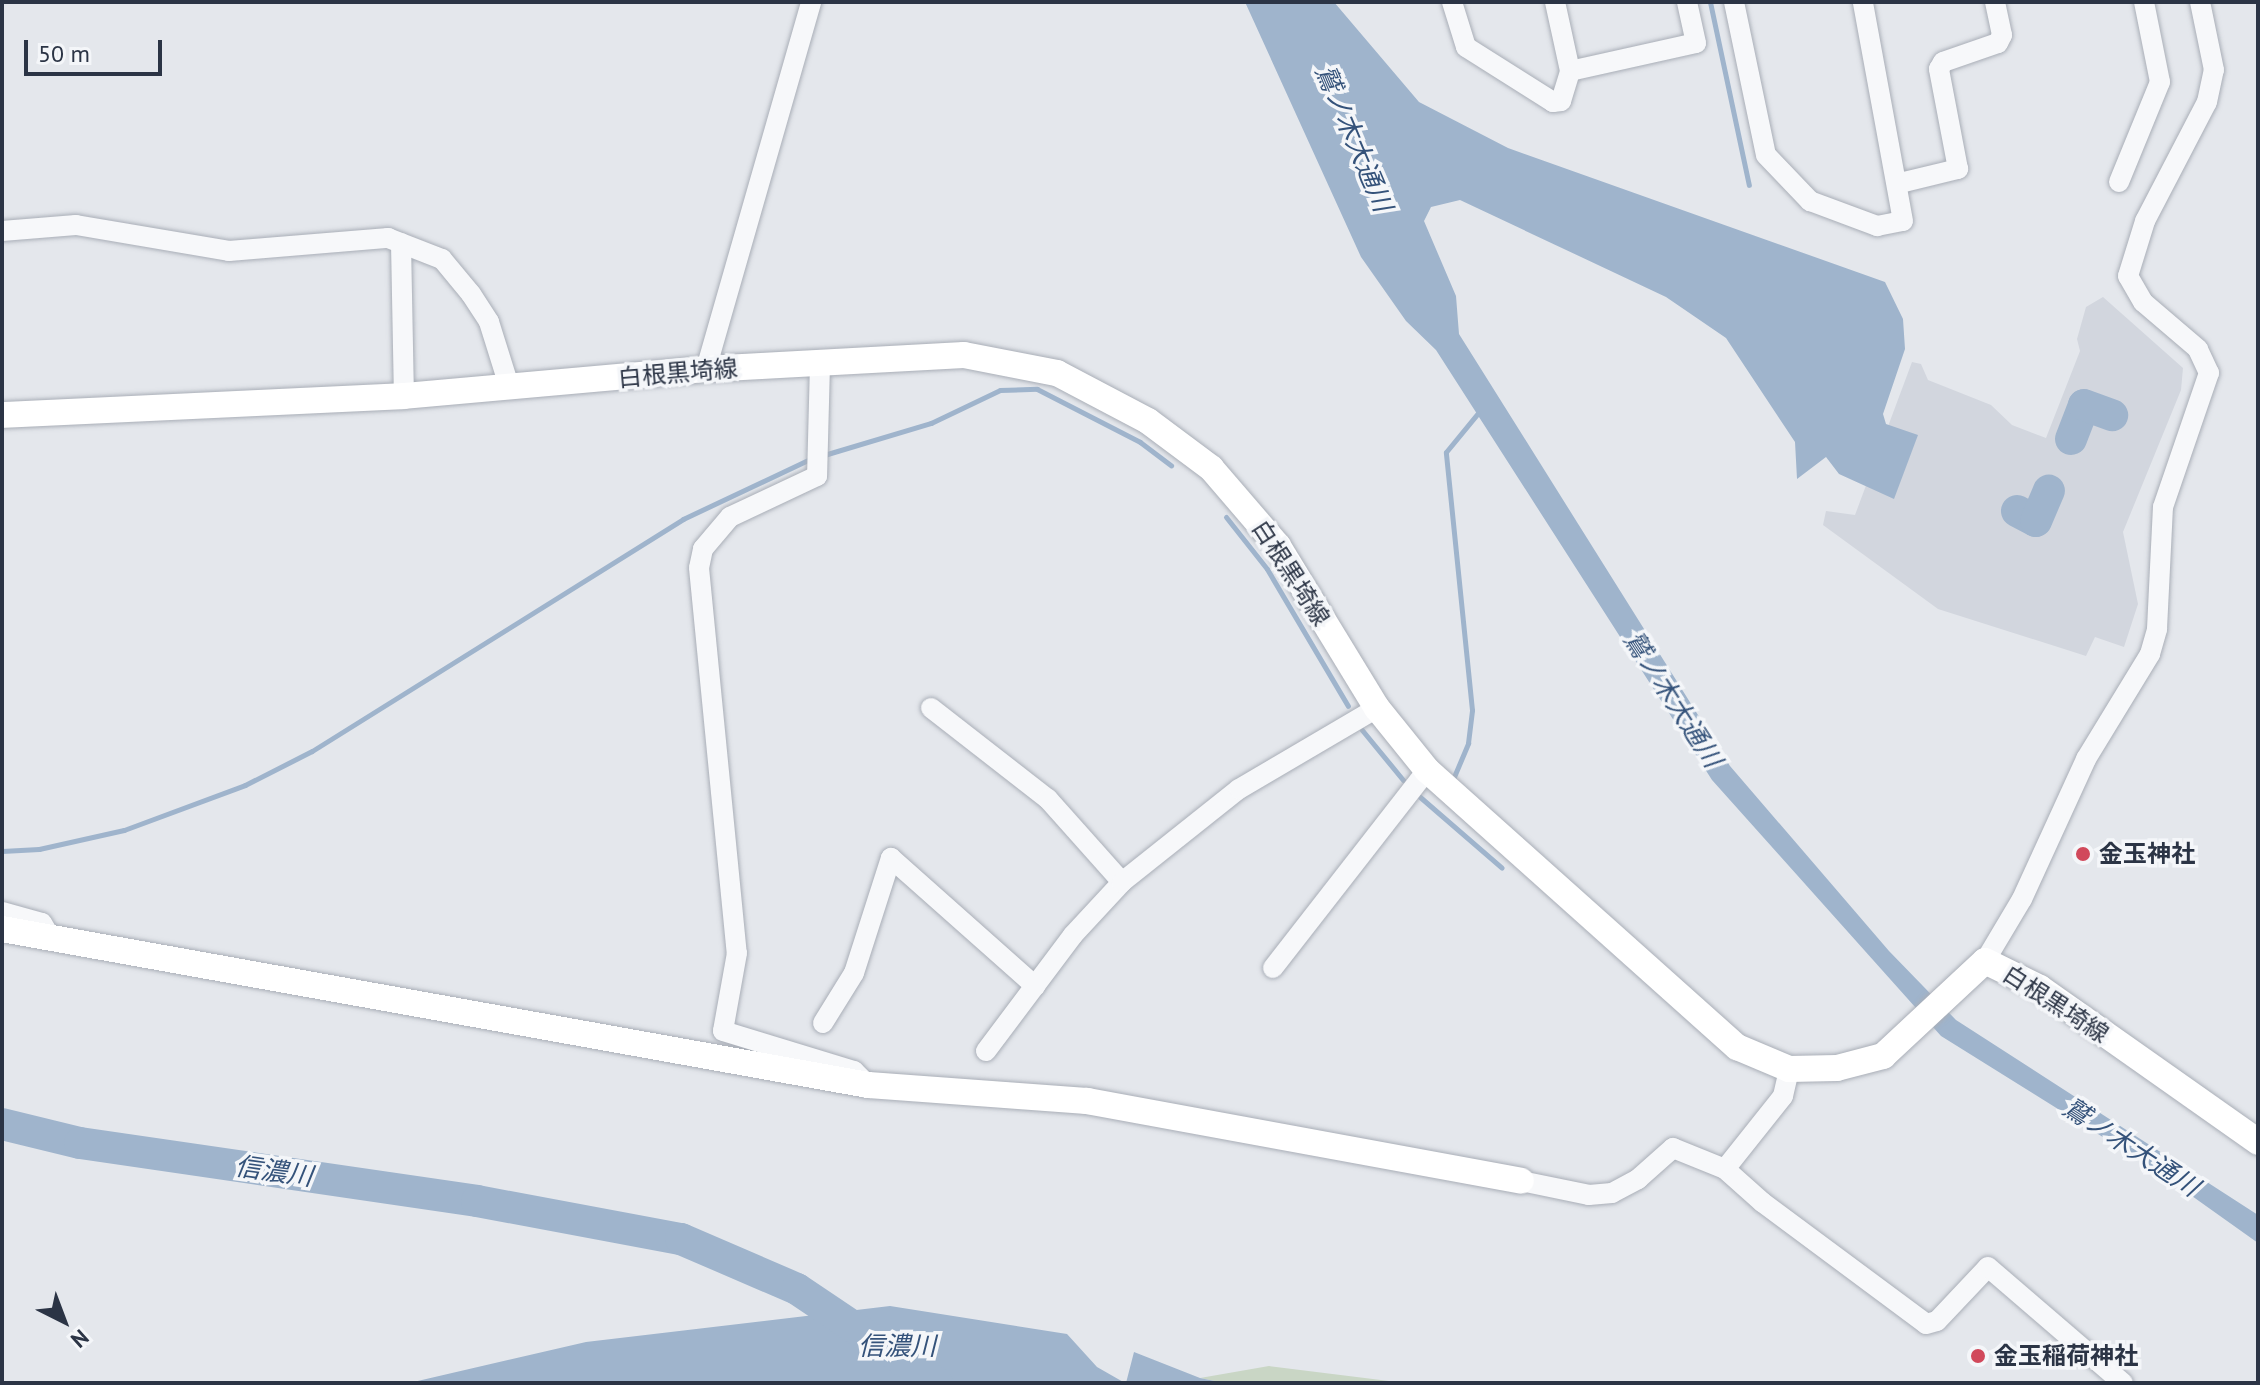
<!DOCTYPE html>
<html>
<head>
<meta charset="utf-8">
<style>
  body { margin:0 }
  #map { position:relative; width:2260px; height:1385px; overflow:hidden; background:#e4e7ec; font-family:"PT Sans","Noto Sans JP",sans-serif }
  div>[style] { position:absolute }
  .built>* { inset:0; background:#d2d6de }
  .green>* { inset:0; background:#c9d6c5 }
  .water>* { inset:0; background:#9fb4cc }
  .stream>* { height:5px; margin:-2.5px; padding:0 2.5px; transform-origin:2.5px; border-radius:2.5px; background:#9fb4cc }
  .river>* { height:32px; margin:-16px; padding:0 16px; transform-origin:16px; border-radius:16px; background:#9fb4cc }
  .roads { filter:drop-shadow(0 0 2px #a9aeb7) drop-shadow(0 0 2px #a9aeb7) }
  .street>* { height:20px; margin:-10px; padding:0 10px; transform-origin:10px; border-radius:10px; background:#f7f8fa }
  .secondary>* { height:26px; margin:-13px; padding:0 13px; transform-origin:13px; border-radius:13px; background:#fff }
  .dots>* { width:22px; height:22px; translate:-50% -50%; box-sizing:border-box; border:4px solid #f4f6f9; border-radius:50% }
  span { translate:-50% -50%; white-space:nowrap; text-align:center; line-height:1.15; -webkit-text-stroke:7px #f4f6f9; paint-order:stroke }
  .street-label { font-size:24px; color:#2b3445 }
  .poi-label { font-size:24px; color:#2b3445; font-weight:700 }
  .left { translate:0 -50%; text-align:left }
  .water-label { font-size:26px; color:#34527a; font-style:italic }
  .frame { position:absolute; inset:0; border:4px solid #2b3445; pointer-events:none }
  .north { position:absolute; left:24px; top:1281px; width:80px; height:80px; -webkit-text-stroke:6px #f4f6f9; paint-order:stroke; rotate:138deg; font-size:22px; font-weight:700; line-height:32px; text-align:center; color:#2b3445 }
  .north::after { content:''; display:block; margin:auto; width:28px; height:36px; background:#2b3445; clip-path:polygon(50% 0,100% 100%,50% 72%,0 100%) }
  .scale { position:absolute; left:24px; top:40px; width:138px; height:36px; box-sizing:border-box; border:4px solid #2b3445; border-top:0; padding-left:10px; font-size:24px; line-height:28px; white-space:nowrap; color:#2b3445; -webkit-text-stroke:6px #f4f6f9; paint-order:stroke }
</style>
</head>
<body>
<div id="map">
  <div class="built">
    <div style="clip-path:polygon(2103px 297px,2183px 368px,2181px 390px,2123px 532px,2138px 604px,2124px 647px,2095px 637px,2086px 656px,1938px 609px,1823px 525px,1826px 511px,1855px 515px,1912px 362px,1921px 364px,1928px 380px,1991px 405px,2012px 425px,2046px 438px,2080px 351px,2077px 339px,2086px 307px)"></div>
  </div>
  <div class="green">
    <div style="clip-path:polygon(1269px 1366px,1405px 1383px,1224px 1383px,1200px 1378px)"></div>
  </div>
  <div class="water">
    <div style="clip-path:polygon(1245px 2px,1334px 2px,1419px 102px,1508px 148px,1885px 282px,1903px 319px,1905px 349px,1883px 414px,1886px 424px,1918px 435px,1894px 499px,1839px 474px,1826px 457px,1797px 479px,1795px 442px,1726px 338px,1666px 297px,1460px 200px,1431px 207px,1424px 221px,1456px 296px,1459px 334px,1730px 766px,1889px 951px,1956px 1020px,2258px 1215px,2258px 1243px,2154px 1169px,1941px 1036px,1712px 780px,1436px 350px,1406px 321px,1361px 257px)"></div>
    <div style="clip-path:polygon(890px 1306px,1067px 1334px,1097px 1367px,1125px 1383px,409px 1383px,586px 1342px)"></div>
    <div style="clip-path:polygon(1134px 1352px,1200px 1378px,1224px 1383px,1126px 1383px)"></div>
  </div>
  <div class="stream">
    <div style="left:1710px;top:2px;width:187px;rotate:78deg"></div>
    <div style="left:824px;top:455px;width:112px;rotate:-16.7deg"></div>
    <div style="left:931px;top:423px;width:76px;rotate:-25.6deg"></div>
    <div style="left:1000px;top:390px;width:37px;rotate:-2deg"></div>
    <div style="left:1037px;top:389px;width:116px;rotate:27.2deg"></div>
    <div style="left:1140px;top:442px;width:39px;rotate:37deg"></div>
    <div style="left:1226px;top:517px;width:66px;rotate:51.7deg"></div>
    <div style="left:1267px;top:569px;width:159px;rotate:59.4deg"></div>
    <div style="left:1362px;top:730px;width:65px;rotate:50.6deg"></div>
    <div style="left:1453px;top:779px;width:39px;rotate:-67deg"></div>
    <div style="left:1468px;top:743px;width:33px;rotate:-83deg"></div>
    <div style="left:1472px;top:710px;width:259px;rotate:-95.8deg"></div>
    <div style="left:1446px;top:452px;width:50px;rotate:-50.6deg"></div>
    <div style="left:1420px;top:797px;width:108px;rotate:40.9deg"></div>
    <div style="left:2px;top:851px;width:37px;rotate:-3deg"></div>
    <div style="left:39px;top:849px;width:87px;rotate:-12.6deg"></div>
    <div style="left:124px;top:830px;width:129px;rotate:-20.4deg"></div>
    <div style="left:245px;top:785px;width:75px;rotate:-26.9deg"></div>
    <div style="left:312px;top:751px;width:438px;rotate:-32deg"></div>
    <div style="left:683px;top:519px;width:140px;rotate:-25.3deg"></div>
  </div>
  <div class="river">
    <div style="left:2071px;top:439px;width:36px;rotate:-69deg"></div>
    <div style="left:2084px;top:405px;width:30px;rotate:20deg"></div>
    <div style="left:2017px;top:511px;width:21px;rotate:28deg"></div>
    <div style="left:2036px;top:521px;width:33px;rotate:-67deg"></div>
    <div style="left:2px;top:1124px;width:80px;rotate:13.7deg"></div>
    <div style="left:80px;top:1143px;width:401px;rotate:8.3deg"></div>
    <div style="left:477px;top:1201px;width:208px;rotate:10.6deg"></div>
    <div style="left:681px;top:1239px;width:126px;rotate:23.3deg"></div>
    <div style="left:797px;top:1289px;width:169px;rotate:33.9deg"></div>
  </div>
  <div class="roads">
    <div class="street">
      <div style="left:1452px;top:2px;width:47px;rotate:72.7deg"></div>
      <div style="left:1466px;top:47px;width:103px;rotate:32.3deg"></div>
      <div style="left:1553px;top:102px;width:8px;rotate:-7deg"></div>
      <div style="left:1561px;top:101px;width:31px;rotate:-73deg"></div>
      <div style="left:1555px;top:2px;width:71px;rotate:77.7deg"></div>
      <div style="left:1570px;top:71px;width:129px;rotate:-12.5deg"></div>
      <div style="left:1696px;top:43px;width:42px;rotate:-102.4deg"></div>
      <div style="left:1734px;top:2px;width:156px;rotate:78.2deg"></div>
      <div style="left:1766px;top:155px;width:64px;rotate:46.3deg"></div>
      <div style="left:1810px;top:201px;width:72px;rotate:20.5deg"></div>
      <div style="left:1877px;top:226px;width:26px;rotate:-11deg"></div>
      <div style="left:1903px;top:221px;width:223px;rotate:-100.4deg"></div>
      <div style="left:2119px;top:182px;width:108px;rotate:-67.7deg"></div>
      <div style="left:2160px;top:82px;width:82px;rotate:-101.3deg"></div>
      <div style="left:1900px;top:183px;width:60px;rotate:-13.6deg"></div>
      <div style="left:1958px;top:169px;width:102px;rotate:-100.8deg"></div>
      <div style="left:1939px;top:69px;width:8px;rotate:-60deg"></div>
      <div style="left:1943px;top:62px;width:58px;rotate:-19.1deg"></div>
      <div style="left:1998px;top:43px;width:9px;rotate:-63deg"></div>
      <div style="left:2002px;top:35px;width:34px;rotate:-102deg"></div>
      <div style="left:2px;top:231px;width:74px;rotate:-4.6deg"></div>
      <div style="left:76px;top:225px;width:155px;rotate:9.6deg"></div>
      <div style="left:229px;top:251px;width:160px;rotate:-4.7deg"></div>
      <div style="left:388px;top:238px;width:58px;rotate:21.3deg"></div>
      <div style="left:442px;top:259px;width:45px;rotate:50.4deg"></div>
      <div style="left:471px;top:294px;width:33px;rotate:57deg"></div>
      <div style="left:489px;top:322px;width:70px;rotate:72.6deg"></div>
      <div style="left:401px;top:243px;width:153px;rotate:88.9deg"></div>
      <div style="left:820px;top:364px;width:112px;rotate:91.5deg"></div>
      <div style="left:817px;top:476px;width:96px;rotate:154.8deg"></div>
      <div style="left:730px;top:517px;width:42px;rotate:130.2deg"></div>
      <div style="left:703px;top:549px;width:19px;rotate:102deg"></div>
      <div style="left:699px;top:568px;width:387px;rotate:84.4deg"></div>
      <div style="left:737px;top:953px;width:79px;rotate:100.2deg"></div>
      <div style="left:723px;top:1031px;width:137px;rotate:17deg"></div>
      <div style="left:854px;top:1071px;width:11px;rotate:45deg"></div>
      <div style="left:706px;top:369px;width:382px;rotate:-74deg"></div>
      <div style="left:931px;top:708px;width:148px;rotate:37.9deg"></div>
      <div style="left:1048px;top:799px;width:111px;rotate:48.3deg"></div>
      <div style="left:2px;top:912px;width:41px;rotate:15.4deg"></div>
      <div style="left:42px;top:923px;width:16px;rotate:60deg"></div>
      <div style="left:1985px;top:961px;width:72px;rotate:-59.2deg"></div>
      <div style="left:2022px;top:899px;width:154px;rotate:-65.4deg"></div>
      <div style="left:2086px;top:759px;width:123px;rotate:-58.6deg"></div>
      <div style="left:2150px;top:654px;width:26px;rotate:-74deg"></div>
      <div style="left:2157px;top:629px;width:122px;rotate:-87.2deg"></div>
      <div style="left:2163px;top:507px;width:142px;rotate:-71.1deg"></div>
      <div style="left:2209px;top:373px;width:26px;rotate:-115deg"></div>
      <div style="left:2198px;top:349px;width:72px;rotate:-139.5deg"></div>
      <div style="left:2143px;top:302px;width:30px;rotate:-120deg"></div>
      <div style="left:2128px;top:276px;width:58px;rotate:-72.8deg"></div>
      <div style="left:2145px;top:221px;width:134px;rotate:-62.5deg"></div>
      <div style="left:2207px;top:102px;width:33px;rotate:-78deg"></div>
      <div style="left:2214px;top:70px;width:69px;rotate:-101.6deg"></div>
      <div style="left:1273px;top:968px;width:251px;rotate:-52.1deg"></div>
      <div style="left:823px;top:1023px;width:59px;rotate:-58.2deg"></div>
      <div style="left:854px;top:973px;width:121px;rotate:-72.2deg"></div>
      <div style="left:891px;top:858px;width:193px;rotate:41.6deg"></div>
      <div style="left:986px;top:1051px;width:145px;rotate:-53.1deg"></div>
      <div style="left:1073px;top:935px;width:72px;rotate:-47.2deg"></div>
      <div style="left:1122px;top:882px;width:149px;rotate:-38.5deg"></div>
      <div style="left:1239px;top:789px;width:160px;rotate:-30.4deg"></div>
      <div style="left:1725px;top:1169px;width:93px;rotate:-51.5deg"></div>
      <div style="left:1783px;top:1096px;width:28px;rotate:-77deg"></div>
      <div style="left:1521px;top:1181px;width:69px;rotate:11.6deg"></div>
      <div style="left:1589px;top:1195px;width:23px;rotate:-5deg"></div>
      <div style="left:1612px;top:1193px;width:30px;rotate:-28deg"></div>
      <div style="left:1638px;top:1179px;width:47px;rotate:-41.5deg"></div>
      <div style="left:1673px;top:1148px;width:56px;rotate:22deg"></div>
      <div style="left:1725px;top:1169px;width:50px;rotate:41.7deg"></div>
      <div style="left:1762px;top:1202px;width:204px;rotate:36.6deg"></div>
      <div style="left:1926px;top:1324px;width:11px;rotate:-15deg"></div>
      <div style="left:1937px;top:1321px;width:74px;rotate:-46.6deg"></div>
      <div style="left:1988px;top:1267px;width:178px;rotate:40.7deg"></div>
    </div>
    <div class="secondary">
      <div style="left:2px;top:415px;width:402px;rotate:-2.7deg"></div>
      <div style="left:404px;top:396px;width:303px;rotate:-5.1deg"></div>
      <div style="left:706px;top:369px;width:258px;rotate:-3.1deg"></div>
      <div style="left:964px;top:355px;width:95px;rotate:11deg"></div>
      <div style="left:1057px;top:373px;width:103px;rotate:27.8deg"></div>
      <div style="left:1148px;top:421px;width:79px;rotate:36.7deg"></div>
      <div style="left:1211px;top:468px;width:103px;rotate:49.3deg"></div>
      <div style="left:1278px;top:546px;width:190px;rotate:58.6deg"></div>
      <div style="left:1377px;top:708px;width:80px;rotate:51.1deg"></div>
      <div style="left:1427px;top:770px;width:416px;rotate:41.8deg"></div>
      <div style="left:1737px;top:1047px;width:56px;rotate:22.9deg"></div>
      <div style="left:1789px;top:1069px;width:48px;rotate:-1.2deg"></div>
      <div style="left:1837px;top:1068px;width:48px;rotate:-14.6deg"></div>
      <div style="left:1883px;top:1056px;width:139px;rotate:-43deg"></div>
      <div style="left:1985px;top:961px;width:61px;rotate:26.1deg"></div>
      <div style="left:2040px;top:988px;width:267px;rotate:35.2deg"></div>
      <div style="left:2px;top:929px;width:880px;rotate:10.21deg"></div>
      <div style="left:868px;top:1085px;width:220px;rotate:4.2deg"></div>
      <div style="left:1087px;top:1101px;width:441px;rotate:10.4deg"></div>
    </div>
  </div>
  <div class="dots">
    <div style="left:2083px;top:854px;background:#d1495b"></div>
    <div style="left:1978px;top:1356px;background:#d1495b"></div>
  </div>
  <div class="street-label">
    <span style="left:678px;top:373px;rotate:-5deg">白根黒埼線</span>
    <span style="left:1291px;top:573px;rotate:57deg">白根黒埼線</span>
    <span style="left:2056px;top:1004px;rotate:33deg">白根黒埼線</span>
  </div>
  <div class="poi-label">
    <span class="left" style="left:2099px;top:854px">金玉神社</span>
    <span class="left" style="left:1994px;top:1356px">金玉稲荷神社</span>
  </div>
  <div class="water-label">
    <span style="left:1354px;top:138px;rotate:67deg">鷲ノ木大通川</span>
    <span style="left:1673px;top:699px;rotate:57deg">鷲ノ木大通川</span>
    <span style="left:2131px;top:1147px;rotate:33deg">鷲ノ木大通川</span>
    <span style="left:274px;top:1171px;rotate:8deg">信濃川</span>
    <span style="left:897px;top:1346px">信濃川</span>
  </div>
  <div class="frame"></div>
  <div class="north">N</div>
  <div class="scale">50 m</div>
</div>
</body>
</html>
